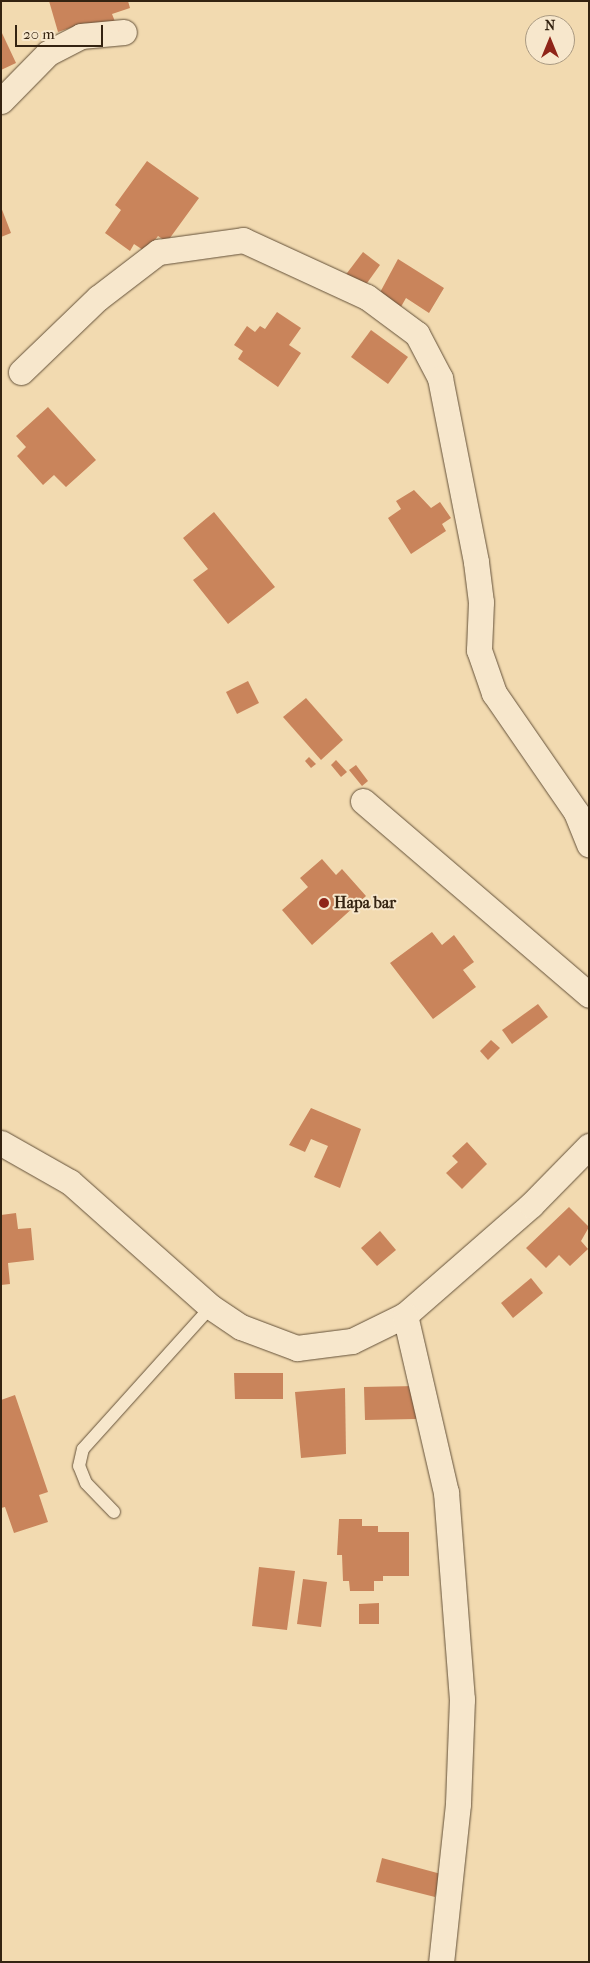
<!DOCTYPE html>
<html>
<head>
<meta charset="utf-8">
<style>
  body { margin:0 }
  #map { position:relative; width:590px; height:1963px; overflow:hidden; background:#f2dab0; font-family:"IM FELL French Canon",serif }
  div>[style] { position:absolute }
  .building>* { inset:0; background:#c9845b }
  .roads { filter:drop-shadow(0 0 1px #645139) drop-shadow(0 0 1px #645139) }
  .service>* { height:12px; margin:-6px; padding:0 6px; transform-origin:6px; border-radius:6px; background:#f7e7cc }
  .minor>* { height:25px; margin:-12.5px; padding:0 12.5px; transform-origin:12.5px; border-radius:12.5px; background:#f7e7cc }
  .dots>* { width:14px; height:14px; translate:-50% -50%; box-sizing:border-box; border:2px solid #f7e7cc; border-radius:50% }
  span { translate:-50% -50%; white-space:nowrap; text-align:center; line-height:1.15; -webkit-text-stroke:4px #f7e7cc; paint-order:stroke }
  .poi-label { font-size:16px; color:#342311; font-weight:700 }
  .left { translate:0 -50%; text-align:left }
  .frame { position:absolute; inset:0; border:2px solid #342311; pointer-events:none }
  .north { position:absolute; left:525px; top:15px; width:50px; height:50px; box-sizing:border-box; background:#f7e7cc; border:1px solid #a99981; border-radius:50%; rotate:0deg; font-size:14px; font-weight:700; line-height:20px; text-align:center; color:#342311 }
  .north::after { content:''; display:block; margin:auto; width:18px; height:22px; background:#8f2418; clip-path:polygon(50% 0,100% 100%,50% 72%,0 100%) }
  .scale { position:absolute; left:15px; top:25px; width:88px; height:22px; box-sizing:border-box; border:2px solid #342311; border-top:0; padding-left:6px; font-size:15px; line-height:18px; white-space:nowrap; color:#342311; -webkit-text-stroke:4px #f7e7cc; paint-order:stroke }
</style>
</head>
<body>
<div id="map">
  <div class="building">
    <div style="clip-path:polygon(49px 1px,128px 1px,130px 8px,112px 14px,116px 24px,85px 23px,58px 32px)"></div>
    <div style="clip-path:polygon(1px 31px,16px 63px,1px 70px)"></div>
    <div style="clip-path:polygon(147px 161px,199px 198px,167px 242px,158px 236px,146px 252px,134px 244px,130px 251px,105px 233px,121px 210px,115px 205px)"></div>
    <div style="clip-path:polygon(1px 207px,11px 233px,1px 237px)"></div>
    <div style="clip-path:polygon(363px 252px,380px 265px,362px 290px,344px 277px)"></div>
    <div style="clip-path:polygon(398px 259px,444px 288px,429px 313px,406px 298px,398px 312px,377px 298px)"></div>
    <div style="clip-path:polygon(277px 312px,301px 328px,289px 345px,301px 353px,278px 387px,238px 359px,243px 351px,234px 345px,247px 326px,255px 332px,260px 326px,265px 329px)"></div>
    <div style="clip-path:polygon(371px 330px,408px 357px,388px 384px,351px 357px)"></div>
    <div style="clip-path:polygon(48px 407px,96px 460px,66px 487px,54px 475px,43px 485px,17px 456px,26px 447px,16px 436px)"></div>
    <div style="clip-path:polygon(414px 490px,431px 508px,440px 502px,451px 518px,442px 524px,446px 531px,411px 554px,388px 518px,401px 509px,396px 501px)"></div>
    <div style="clip-path:polygon(214px 512px,275px 587px,228px 624px,193px 580px,208px 569px,183px 538px)"></div>
    <div style="clip-path:polygon(248px 681px,259px 703px,237px 714px,226px 692px)"></div>
    <div style="clip-path:polygon(306px 698px,343px 740px,321px 760px,283px 717px)"></div>
    <div style="clip-path:polygon(309px 757px,316px 764px,311px 768px,305px 761px)"></div>
    <div style="clip-path:polygon(336px 760px,347px 772px,341px 777px,331px 765px)"></div>
    <div style="clip-path:polygon(356px 765px,368px 781px,362px 786px,349px 770px)"></div>
    <div style="clip-path:polygon(322px 859px,336px 875px,342px 869px,366px 896px,312px 945px,282px 910px,308px 887px,300px 878px)"></div>
    <div style="clip-path:polygon(432px 932px,442px 945px,454px 935px,474px 962px,463px 970px,476px 987px,433px 1019px,390px 963px)"></div>
    <div style="clip-path:polygon(538px 1004px,548px 1017px,512px 1044px,502px 1030px)"></div>
    <div style="clip-path:polygon(491px 1040px,500px 1048px,488px 1060px,480px 1051px)"></div>
    <div style="clip-path:polygon(311px 1108px,361px 1129px,340px 1188px,314px 1177px,328px 1146px,311px 1139px,305px 1152px,289px 1145px)"></div>
    <div style="clip-path:polygon(467px 1142px,487px 1164px,462px 1189px,446px 1173px,458px 1162px,452px 1156px)"></div>
    <div style="clip-path:polygon(569px 1207px,589px 1227px,581px 1241px,588px 1249px,570px 1266px,559px 1255px,546px 1268px,526px 1248px)"></div>
    <div style="clip-path:polygon(16px 1213px,18px 1229px,31px 1228px,34px 1260px,8px 1263px,10px 1284px,1px 1285px,1px 1215px)"></div>
    <div style="clip-path:polygon(380px 1231px,396px 1250px,377px 1266px,361px 1248px)"></div>
    <div style="clip-path:polygon(531px 1278px,543px 1293px,513px 1318px,501px 1303px)"></div>
    <div style="clip-path:polygon(234px 1373px,283px 1373px,283px 1399px,235px 1399px)"></div>
    <div style="clip-path:polygon(416px 1386px,416px 1419px,365px 1420px,364px 1387px)"></div>
    <div style="clip-path:polygon(345px 1388px,346px 1454px,301px 1458px,295px 1392px)"></div>
    <div style="clip-path:polygon(15px 1395px,48px 1492px,39px 1495px,48px 1522px,14px 1533px,5px 1507px,1px 1508px,1px 1400px)"></div>
    <div style="clip-path:polygon(339px 1519px,362px 1519px,362px 1526px,378px 1526px,378px 1532px,409px 1532px,409px 1576px,383px 1576px,383px 1581px,374px 1581px,374px 1591px,350px 1591px,349px 1581px,343px 1581px,342px 1555px,337px 1555px)"></div>
    <div style="clip-path:polygon(259px 1567px,295px 1571px,287px 1630px,252px 1626px)"></div>
    <div style="clip-path:polygon(303px 1579px,327px 1582px,321px 1627px,297px 1624px)"></div>
    <div style="clip-path:polygon(379px 1603px,379px 1624px,359px 1624px,359px 1604px)"></div>
    <div style="clip-path:polygon(382px 1858px,441px 1874px,435px 1897px,376px 1882px)"></div>
  </div>
  <div class="roads">
    <div class="service">
      <div style="left:114px;top:1512px;width:40px;rotate:-134deg"></div>
      <div style="left:86px;top:1483px;width:18px;rotate:-112deg"></div>
      <div style="left:79px;top:1466px;width:17px;rotate:-77deg"></div>
      <div style="left:83px;top:1449px;width:191px;rotate:-48deg"></div>
    </div>
    <div class="minor">
      <div style="left:1px;top:101px;width:67px;rotate:-45.6deg"></div>
      <div style="left:48px;top:53px;width:37px;rotate:-27deg"></div>
      <div style="left:81px;top:36px;width:43px;rotate:-5.3deg"></div>
      <div style="left:21px;top:372px;width:107px;rotate:-43.9deg"></div>
      <div style="left:98px;top:298px;width:76px;rotate:-37.5deg"></div>
      <div style="left:158px;top:252px;width:86px;rotate:-8deg"></div>
      <div style="left:243px;top:240px;width:136px;rotate:24.7deg"></div>
      <div style="left:367px;top:297px;width:62px;rotate:36.5deg"></div>
      <div style="left:417px;top:334px;width:50px;rotate:62.4deg"></div>
      <div style="left:440px;top:378px;width:187px;rotate:78.9deg"></div>
      <div style="left:476px;top:562px;width:40px;rotate:82.9deg"></div>
      <div style="left:481px;top:602px;width:48px;rotate:92.4deg"></div>
      <div style="left:479px;top:650px;width:46px;rotate:70.8deg"></div>
      <div style="left:494px;top:693px;width:145px;rotate:55.4deg"></div>
      <div style="left:576px;top:812px;width:35px;rotate:68deg"></div>
      <div style="left:363px;top:801px;width:298px;rotate:40.6deg"></div>
      <div style="left:1px;top:1143px;width:79px;rotate:29.5deg"></div>
      <div style="left:70px;top:1182px;width:188px;rotate:41.6deg"></div>
      <div style="left:211px;top:1307px;width:36px;rotate:34deg"></div>
      <div style="left:241px;top:1327px;width:60px;rotate:20.6deg"></div>
      <div style="left:297px;top:1348px;width:55px;rotate:-7.3deg"></div>
      <div style="left:352px;top:1341px;width:59px;rotate:-26.1deg"></div>
      <div style="left:405px;top:1315px;width:167px;rotate:-41.1deg"></div>
      <div style="left:531px;top:1205px;width:83px;rotate:-45.5deg"></div>
      <div style="left:405px;top:1315px;width:182px;rotate:77deg"></div>
      <div style="left:446px;top:1492px;width:208px;rotate:85.6deg"></div>
      <div style="left:462px;top:1699px;width:105px;rotate:92.2deg"></div>
      <div style="left:458px;top:1804px;width:159px;rotate:96.1deg"></div>
    </div>
  </div>
  <div class="dots">
    <div style="left:324px;top:903px;background:#8f2418"></div>
  </div>
  <div class="poi-label">
    <span class="left" style="left:334px;top:903px">Hapa bar</span>
  </div>
  <div class="frame"></div>
  <div class="north">N</div>
  <div class="scale">20 m</div>
</div>
</body>
</html>
